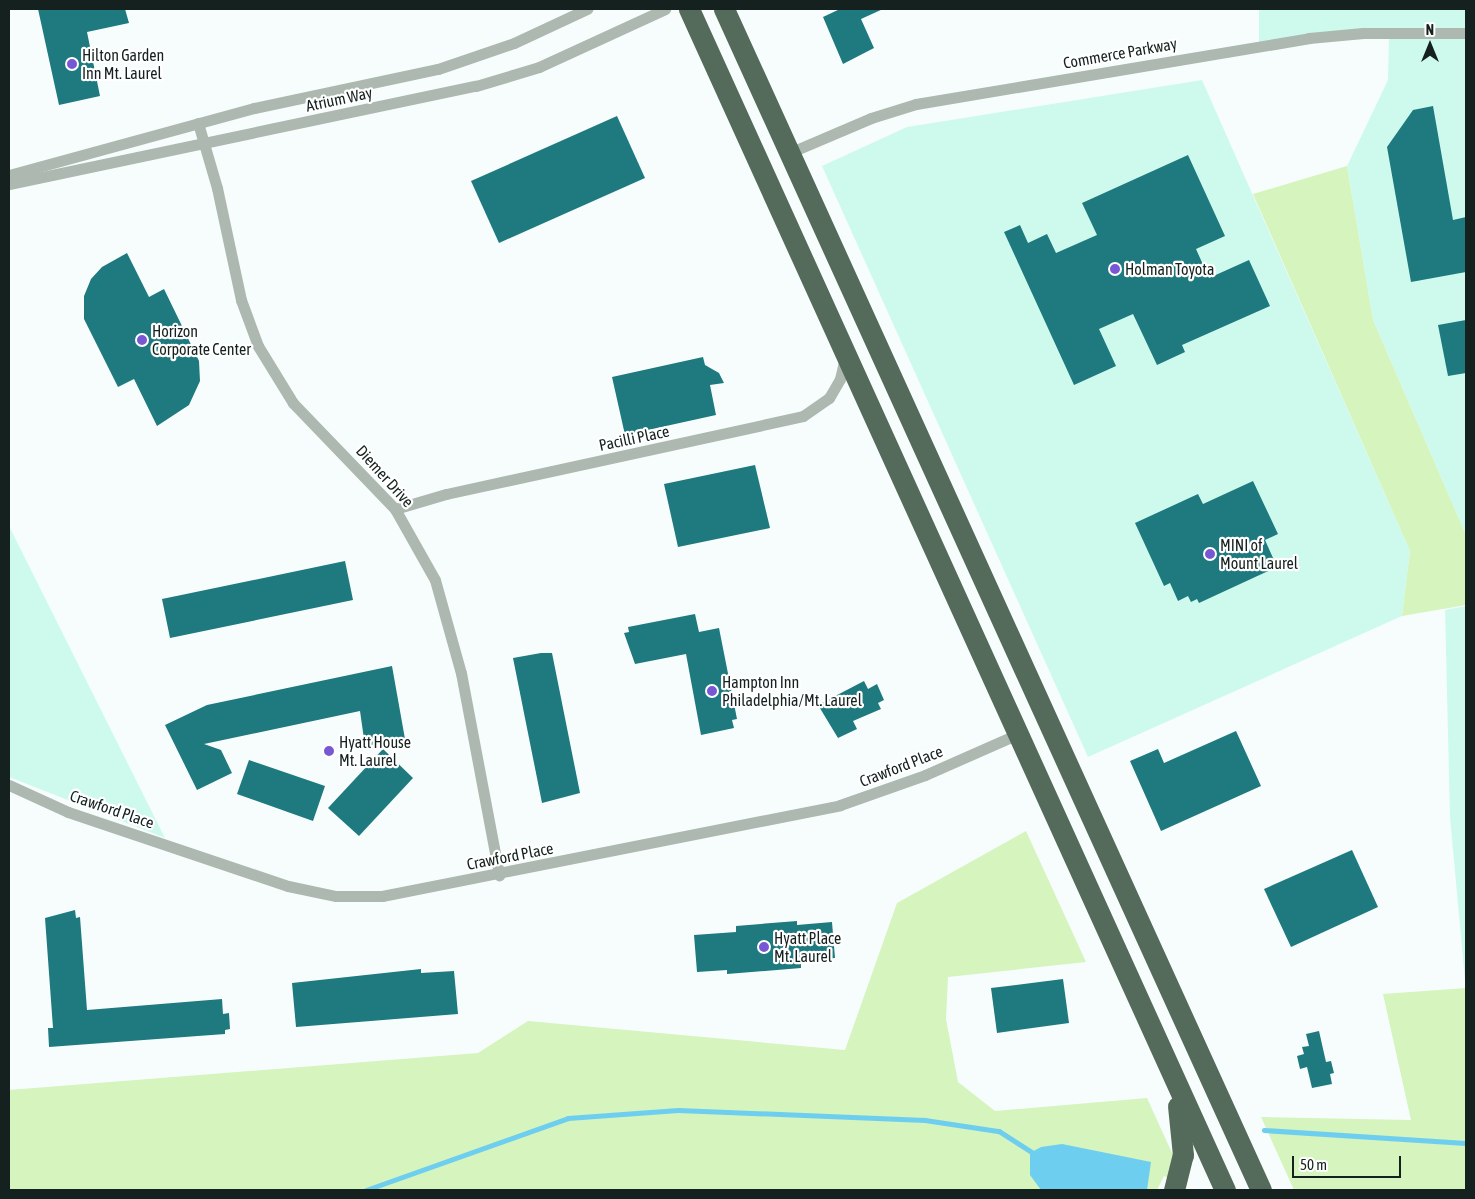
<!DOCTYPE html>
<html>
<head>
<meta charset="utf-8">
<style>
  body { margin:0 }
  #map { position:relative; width:1475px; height:1199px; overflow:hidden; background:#f7fdfc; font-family:"Asap Condensed",sans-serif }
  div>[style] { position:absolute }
  .built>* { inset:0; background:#cefaee }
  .green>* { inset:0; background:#d5f4be }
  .water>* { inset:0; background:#6eceef }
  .stream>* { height:4.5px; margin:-2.25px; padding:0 2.25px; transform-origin:2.25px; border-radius:2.25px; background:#6eceef }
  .building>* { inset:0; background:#1e7a7f }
  .street>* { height:11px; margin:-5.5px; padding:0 5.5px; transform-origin:5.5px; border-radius:5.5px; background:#adb8b0 }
  .highway>* { height:21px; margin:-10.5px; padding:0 10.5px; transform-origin:10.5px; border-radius:10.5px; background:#546b5b }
  .dots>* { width:14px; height:14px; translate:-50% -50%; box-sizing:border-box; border:2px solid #fff; border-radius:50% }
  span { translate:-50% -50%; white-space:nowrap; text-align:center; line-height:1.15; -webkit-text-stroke:4.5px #fff; paint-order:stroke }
  .street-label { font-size:16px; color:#14211e }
  .poi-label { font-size:16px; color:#14211e }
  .left { translate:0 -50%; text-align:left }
  .frame { position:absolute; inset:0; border:10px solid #14211e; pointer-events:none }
  .north { position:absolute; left:1405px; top:20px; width:50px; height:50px; -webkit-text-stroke:4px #fff; paint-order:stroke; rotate:0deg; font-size:14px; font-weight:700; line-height:20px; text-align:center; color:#14211e }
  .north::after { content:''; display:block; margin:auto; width:18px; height:22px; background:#14211e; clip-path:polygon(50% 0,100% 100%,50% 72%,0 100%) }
  .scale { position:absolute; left:1292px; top:1156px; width:109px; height:22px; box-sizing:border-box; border:2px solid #14211e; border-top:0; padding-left:6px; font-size:15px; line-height:18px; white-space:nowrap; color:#14211e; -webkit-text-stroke:4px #fff; paint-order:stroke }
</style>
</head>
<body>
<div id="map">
  <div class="built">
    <div style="clip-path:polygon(1259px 9px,1466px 9px,1466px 535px,1373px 320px,1347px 166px,1388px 80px,1389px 38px,1259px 44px)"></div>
    <div style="clip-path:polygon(1202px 80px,1410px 551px,1402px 616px,1088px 757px,822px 166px,907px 127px)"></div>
    <div style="clip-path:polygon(9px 526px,165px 838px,9px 777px)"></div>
    <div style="clip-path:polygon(1466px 606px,1466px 992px,1450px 817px,1445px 610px)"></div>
  </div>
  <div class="green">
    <div style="clip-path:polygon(1347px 166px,1373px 320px,1466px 535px,1466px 605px,1402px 616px,1410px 551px,1253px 194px)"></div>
    <div style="clip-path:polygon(1026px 831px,1086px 962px,948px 977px,946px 1019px,958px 1082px,995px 1111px,1147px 1098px,1187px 1186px,1164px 1176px,1157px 1190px,9px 1190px,9px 1090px,478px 1053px,528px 1021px,845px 1050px,897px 903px)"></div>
    <div style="clip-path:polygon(1466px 988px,1466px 1189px,1294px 1190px,1261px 1117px,1411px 1120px,1383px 994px)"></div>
  </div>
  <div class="water">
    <div style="clip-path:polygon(1062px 1144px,1151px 1162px,1147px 1190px,1041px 1190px,1030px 1175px,1030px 1153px,1041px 1147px)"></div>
  </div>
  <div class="stream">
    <div style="left:1264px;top:1130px;width:202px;rotate:3.7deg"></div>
    <div style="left:366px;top:1190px;width:214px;rotate:-19.6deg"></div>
    <div style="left:568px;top:1118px;width:110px;rotate:-4.2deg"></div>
    <div style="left:678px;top:1110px;width:247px;rotate:2.3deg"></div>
    <div style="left:925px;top:1120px;width:75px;rotate:8.5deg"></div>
    <div style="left:999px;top:1131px;width:43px;rotate:32.6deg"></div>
  </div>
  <div class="building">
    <div style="clip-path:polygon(38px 9px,125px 9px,129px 23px,87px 32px,100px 96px,59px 105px)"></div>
    <div style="clip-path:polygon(840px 9px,883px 9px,861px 19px,874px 48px,843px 64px,823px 17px)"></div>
    <div style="clip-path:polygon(1433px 106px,1453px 220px,1466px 217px,1466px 272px,1411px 282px,1387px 147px,1413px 110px)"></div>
    <div style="clip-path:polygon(617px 116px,645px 178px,499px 243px,471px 181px)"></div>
    <div style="clip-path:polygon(1188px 155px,1225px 236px,1196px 249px,1209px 278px,1249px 260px,1270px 306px,1182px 345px,1185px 352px,1157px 365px,1133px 314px,1099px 329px,1116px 366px,1074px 385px,1004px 232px,1020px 225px,1028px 243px,1047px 234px,1056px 253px,1097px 235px,1082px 203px)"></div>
    <div style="clip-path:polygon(127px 253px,149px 297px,164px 289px,199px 361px,200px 381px,189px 405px,157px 426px,134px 379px,118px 387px,84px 319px,84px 296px,91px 279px,102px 267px)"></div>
    <div style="clip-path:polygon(1466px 320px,1466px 373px,1448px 376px,1438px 325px)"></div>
    <div style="clip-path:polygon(703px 357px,705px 365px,719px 373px,724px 383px,710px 385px,716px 415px,625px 435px,612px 377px)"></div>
    <div style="clip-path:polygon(755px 465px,770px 528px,678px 547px,664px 484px)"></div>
    <div style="clip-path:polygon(1253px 481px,1278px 534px,1265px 540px,1277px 567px,1199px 603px,1197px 599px,1191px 602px,1188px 596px,1178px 601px,1170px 583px,1164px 586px,1135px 523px,1198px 494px,1203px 504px)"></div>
    <div style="clip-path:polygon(345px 561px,353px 600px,170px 638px,162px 599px)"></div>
    <div style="clip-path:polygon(695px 614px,699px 632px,719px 628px,737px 719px,732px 720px,734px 728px,701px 735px,686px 654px,635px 664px,624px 633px,629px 632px,628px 627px)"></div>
    <div style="clip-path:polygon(541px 653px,552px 653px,580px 793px,542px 803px,513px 658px)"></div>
    <div style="clip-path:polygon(392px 666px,405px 739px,365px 746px,360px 711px,204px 744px,221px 750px,232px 773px,197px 790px,165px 725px,207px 705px)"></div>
    <div style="clip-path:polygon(864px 681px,868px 689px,877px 684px,884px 700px,878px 703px,881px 709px,853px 721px,857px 729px,838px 738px,818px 705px)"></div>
    <div style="clip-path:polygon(1236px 731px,1261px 786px,1161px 831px,1130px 761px,1158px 749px,1164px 763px)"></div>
    <div style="clip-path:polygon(383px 749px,413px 778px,359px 836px,328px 808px)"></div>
    <div style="clip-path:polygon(249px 760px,325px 786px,313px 821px,237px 794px)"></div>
    <div style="clip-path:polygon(1352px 850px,1378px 907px,1291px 947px,1264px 889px)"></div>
    <div style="clip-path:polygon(75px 910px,76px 918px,80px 917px,87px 1010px,222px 999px,223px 1014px,229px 1013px,230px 1029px,225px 1030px,225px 1034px,49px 1047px,48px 1028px,53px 1028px,45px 918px)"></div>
    <div style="clip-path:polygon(797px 921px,797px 925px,832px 922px,835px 958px,801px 961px,801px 968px,727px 974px,727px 970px,697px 972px,694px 935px,736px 932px,736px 926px)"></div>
    <div style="clip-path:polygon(421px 969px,421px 973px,454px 971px,458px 1014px,296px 1027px,292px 983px)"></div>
    <div style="clip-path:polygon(1063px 979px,1069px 1023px,997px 1033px,991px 988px)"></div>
    <div style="clip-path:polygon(1319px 1031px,1326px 1062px,1331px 1061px,1334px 1073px,1330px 1074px,1332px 1084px,1312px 1088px,1307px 1067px,1300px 1069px,1297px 1056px,1304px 1054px,1302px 1047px,1309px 1046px,1306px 1034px)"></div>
  </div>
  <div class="street">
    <div style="left:198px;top:123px;width:68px;rotate:73.7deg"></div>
    <div style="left:217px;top:188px;width:115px;rotate:77.9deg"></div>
    <div style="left:241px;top:300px;width:49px;rotate:69.7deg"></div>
    <div style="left:258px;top:346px;width:67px;rotate:58.4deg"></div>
    <div style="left:293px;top:403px;width:147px;rotate:46.1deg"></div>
    <div style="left:395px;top:509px;width:81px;rotate:60.6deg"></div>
    <div style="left:435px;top:580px;width:97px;rotate:74.4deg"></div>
    <div style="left:461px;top:673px;width:206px;rotate:79.3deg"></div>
    <div style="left:789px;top:153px;width:89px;rotate:-23.1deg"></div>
    <div style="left:871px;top:118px;width:47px;rotate:-17.3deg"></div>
    <div style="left:916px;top:104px;width:399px;rotate:-9.5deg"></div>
    <div style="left:1309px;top:38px;width:54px;rotate:-5.3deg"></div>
    <div style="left:1363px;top:33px;width:103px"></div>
    <div style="left:9px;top:175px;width:254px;rotate:-15.3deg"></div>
    <div style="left:254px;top:108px;width:188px;rotate:-12deg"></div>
    <div style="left:438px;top:69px;width:80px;rotate:-18.9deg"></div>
    <div style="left:514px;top:43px;width:81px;rotate:-25deg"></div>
    <div style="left:9px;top:184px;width:477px;rotate:-11.9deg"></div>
    <div style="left:476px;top:86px;width:66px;rotate:-16.8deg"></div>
    <div style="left:539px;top:67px;width:139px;rotate:-24.7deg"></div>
    <div style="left:395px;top:509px;width:53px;rotate:-16.4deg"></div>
    <div style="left:446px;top:494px;width:365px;rotate:-12.3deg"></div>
    <div style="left:803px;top:416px;width:32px;rotate:-35deg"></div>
    <div style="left:829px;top:398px;width:22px;rotate:-60deg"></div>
    <div style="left:840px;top:379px;width:23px;rotate:-77deg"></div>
    <div style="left:9px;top:785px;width:65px;rotate:24.6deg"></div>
    <div style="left:68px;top:812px;width:232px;rotate:18.6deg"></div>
    <div style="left:288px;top:886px;width:49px;rotate:11.8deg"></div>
    <div style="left:336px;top:896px;width:46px"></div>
    <div style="left:382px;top:896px;width:467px;rotate:-11.2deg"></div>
    <div style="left:840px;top:805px;width:90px;rotate:-19.4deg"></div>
    <div style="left:925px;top:775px;width:102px;rotate:-23.8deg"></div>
  </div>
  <div class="highway">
    <div style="left:689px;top:9px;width:1297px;rotate:65.59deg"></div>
    <div style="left:724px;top:9px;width:1297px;rotate:65.55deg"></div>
    <div style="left:1174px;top:1190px;width:36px;rotate:-76deg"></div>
    <div style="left:1183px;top:1155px;width:49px;rotate:-95.8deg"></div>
  </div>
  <div class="dots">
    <div style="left:72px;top:64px;background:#7758d2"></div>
    <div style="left:1115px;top:269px;background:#7758d2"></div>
    <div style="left:142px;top:340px;background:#7758d2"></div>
    <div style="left:1210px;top:554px;background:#7758d2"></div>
    <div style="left:712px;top:691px;background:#7758d2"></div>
    <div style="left:329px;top:751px;background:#7758d2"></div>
    <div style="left:764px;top:947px;background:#7758d2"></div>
  </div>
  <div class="street-label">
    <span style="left:1120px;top:53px;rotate:-10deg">Commerce Parkway</span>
    <span style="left:339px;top:99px;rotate:-12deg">Atrium Way</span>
    <span style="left:634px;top:438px;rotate:-12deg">Pacilli Place</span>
    <span style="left:385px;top:476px;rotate:48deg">Diemer Drive</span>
    <span style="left:901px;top:766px;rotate:-21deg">Crawford Place</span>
    <span style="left:112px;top:809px;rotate:19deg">Crawford Place</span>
    <span style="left:510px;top:856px;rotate:-11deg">Crawford Place</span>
  </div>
  <div class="poi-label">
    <span class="left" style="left:82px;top:64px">Hilton Garden<br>Inn Mt. Laurel</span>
    <span class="left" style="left:1125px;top:269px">Holman Toyota</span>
    <span class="left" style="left:152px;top:340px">Horizon<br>Corporate Center</span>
    <span class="left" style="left:1220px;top:554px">MINI of<br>Mount Laurel</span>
    <span class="left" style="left:722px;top:691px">Hampton Inn<br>Philadelphia/Mt. Laurel</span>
    <span class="left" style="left:339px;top:751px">Hyatt House<br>Mt. Laurel</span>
    <span class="left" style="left:774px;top:947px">Hyatt Place<br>Mt. Laurel</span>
  </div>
  <div class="frame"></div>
  <div class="north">N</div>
  <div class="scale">50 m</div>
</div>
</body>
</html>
